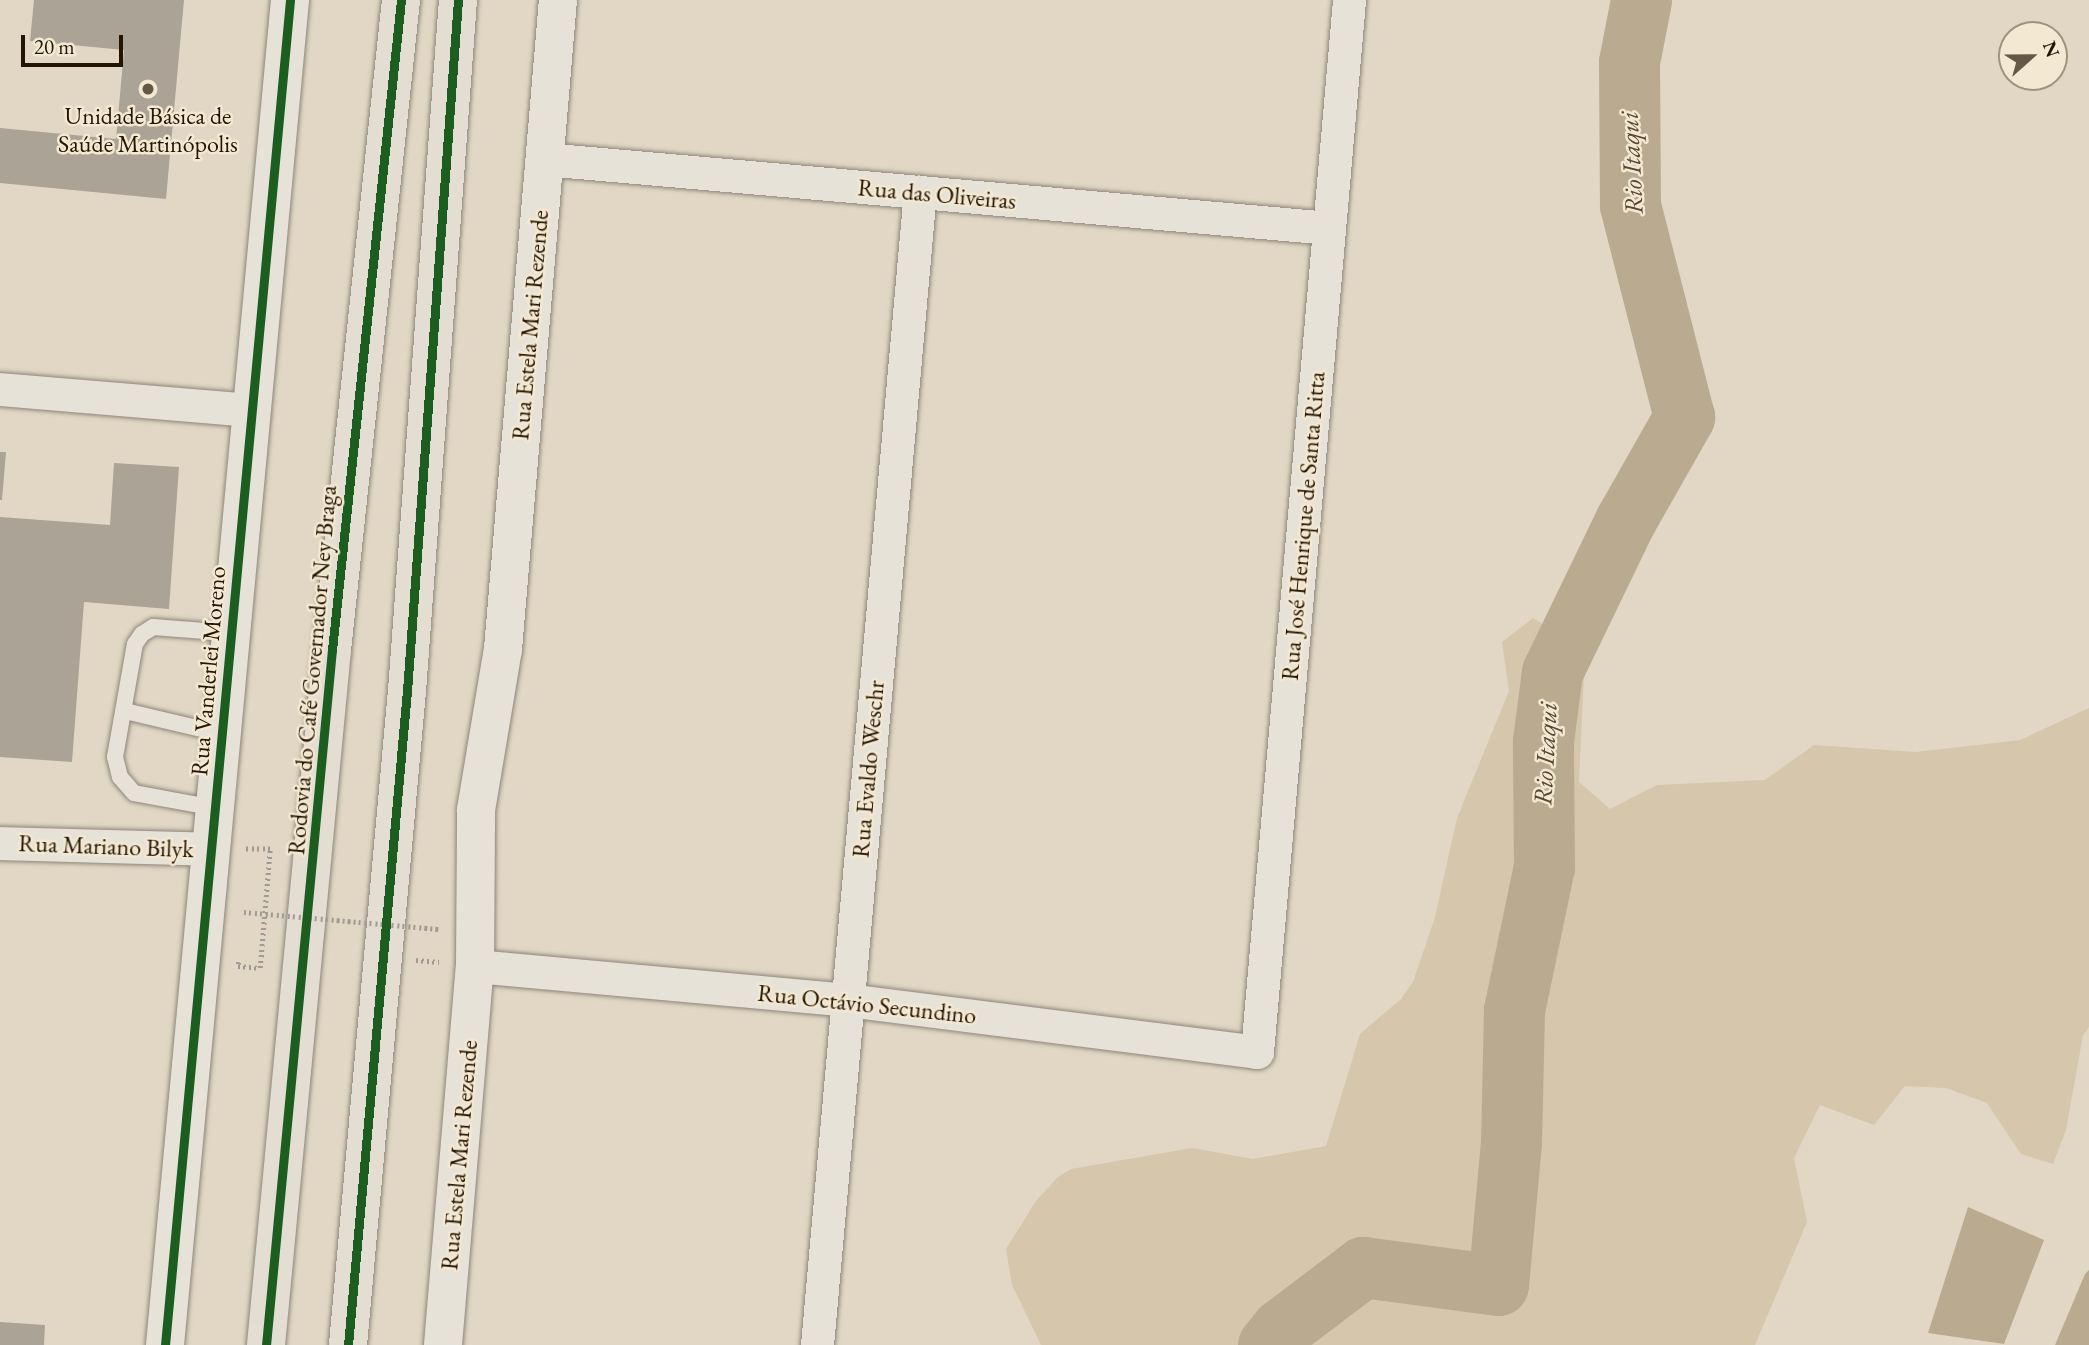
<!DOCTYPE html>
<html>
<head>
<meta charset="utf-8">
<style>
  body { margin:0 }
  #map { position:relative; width:2089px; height:1345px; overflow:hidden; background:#e1d7c4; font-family:"EB Garamond",serif }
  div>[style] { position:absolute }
  .green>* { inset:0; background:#d5c6ac }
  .water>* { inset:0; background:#baaa90 }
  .river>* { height:61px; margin:-30.5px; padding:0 30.5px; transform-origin:30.5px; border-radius:30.5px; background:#baaa90 }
  .building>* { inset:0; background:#aba395 }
  .path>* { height:4.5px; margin-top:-2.25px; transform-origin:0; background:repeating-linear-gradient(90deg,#a09b92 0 2px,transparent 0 5.5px) }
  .roads { filter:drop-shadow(0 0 2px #8e8679) drop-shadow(0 0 2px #8e8679) }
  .lane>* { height:16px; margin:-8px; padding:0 8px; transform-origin:8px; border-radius:8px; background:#e7e2d8 }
  .street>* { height:33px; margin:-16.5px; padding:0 16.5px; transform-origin:16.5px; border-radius:16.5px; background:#e7e2d8 }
  .secondary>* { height:38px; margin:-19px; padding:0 19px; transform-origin:19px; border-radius:19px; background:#e7e2d8 }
  .highway>* { height:38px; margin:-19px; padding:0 19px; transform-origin:19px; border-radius:19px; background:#e3ddd2 }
  .path-bridge>* { height:4.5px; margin-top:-2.25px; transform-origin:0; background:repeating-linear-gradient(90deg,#a09b92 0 2px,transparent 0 5.5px) }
  .cycleway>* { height:9px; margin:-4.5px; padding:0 4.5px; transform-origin:4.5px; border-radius:4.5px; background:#1b5e20 }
  .dots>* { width:19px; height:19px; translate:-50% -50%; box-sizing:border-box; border:4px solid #f3e8d1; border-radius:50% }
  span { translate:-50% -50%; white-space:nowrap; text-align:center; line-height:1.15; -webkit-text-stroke:5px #f3e8d1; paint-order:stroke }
  .poi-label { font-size:24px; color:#241402 }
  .street-label { font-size:24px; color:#241402 }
  .water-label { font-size:26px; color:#594832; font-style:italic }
  .north { position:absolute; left:1998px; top:21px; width:70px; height:70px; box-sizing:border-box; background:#f3e8d1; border:2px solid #a0937e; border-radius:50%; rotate:69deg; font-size:19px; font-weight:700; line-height:28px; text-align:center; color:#241402 }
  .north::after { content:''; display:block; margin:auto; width:24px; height:32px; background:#665846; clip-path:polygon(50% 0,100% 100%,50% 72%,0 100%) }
  .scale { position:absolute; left:21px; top:35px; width:102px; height:32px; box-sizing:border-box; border:4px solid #241402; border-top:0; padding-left:9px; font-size:21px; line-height:24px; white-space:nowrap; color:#241402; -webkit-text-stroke:5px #f3e8d1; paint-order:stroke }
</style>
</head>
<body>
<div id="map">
  <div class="green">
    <div style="clip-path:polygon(1533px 618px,1585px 651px,1579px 782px,1610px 809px,1657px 785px,1765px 780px,1814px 745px,1916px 752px,2020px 740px,2089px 708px,2089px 1027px,2083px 1035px,2066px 1130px,2053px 1164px,2021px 1154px,1987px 1103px,1946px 1088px,1905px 1086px,1874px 1125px,1820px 1105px,1794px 1158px,1807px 1222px,1755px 1345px,1041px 1345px,1012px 1285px,1006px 1249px,1036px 1201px,1057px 1178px,1071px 1169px,1192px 1148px,1253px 1159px,1326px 1146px,1360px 1034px,1401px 999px,1413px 982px,1435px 917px,1457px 818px,1509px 691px,1502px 642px)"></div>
  </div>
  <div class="water">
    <div style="clip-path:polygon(1968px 1207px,2044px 1240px,2004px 1344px,1928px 1333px)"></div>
    <div style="clip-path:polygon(2089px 1270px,2089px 1345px,2055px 1345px,2085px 1274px)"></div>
  </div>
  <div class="river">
    <div style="left:1268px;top:1345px;width:21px;rotate:-51deg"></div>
    <div style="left:1281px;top:1329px;width:103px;rotate:-37.1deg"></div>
    <div style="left:1363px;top:1267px;width:136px;rotate:7.6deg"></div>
    <div style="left:1498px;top:1285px;width:143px;rotate:-84.8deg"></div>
    <div style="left:1511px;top:1143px;width:133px;rotate:-88.7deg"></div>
    <div style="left:1514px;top:1010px;width:146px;rotate:-78.2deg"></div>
    <div style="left:1544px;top:867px;width:126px;rotate:-90.5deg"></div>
    <div style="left:1543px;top:741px;width:70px;rotate:-82.6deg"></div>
    <div style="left:1552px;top:672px;width:168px;rotate:-64.2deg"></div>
    <div style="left:1625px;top:521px;width:120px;rotate:-60.4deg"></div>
    <div style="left:1684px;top:417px;width:219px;rotate:-104.3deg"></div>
    <div style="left:1630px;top:205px;width:143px;rotate:-90.4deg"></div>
    <div style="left:1629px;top:62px;width:63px;rotate:-79deg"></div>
  </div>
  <div class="building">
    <div style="clip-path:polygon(34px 0,184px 0,166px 199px,0 183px,0 128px,116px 139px,124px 50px,30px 41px)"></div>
    <div style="clip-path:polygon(0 452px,6px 452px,2px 500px,0 500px)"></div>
    <div style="clip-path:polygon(114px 463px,179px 467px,169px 609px,84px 602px,72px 762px,0 757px,0 517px,110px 525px)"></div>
    <div style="clip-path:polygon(0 1322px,45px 1325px,44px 1345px,0 1345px)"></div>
  </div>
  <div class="path">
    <div style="left:416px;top:960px;width:23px;rotate:5deg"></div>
    <div style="left:239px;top:962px;width:4px;rotate:104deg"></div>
    <div style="left:238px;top:966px;width:22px;rotate:5deg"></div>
    <div style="left:260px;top:968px;width:119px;rotate:-85.2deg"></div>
    <div style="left:270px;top:849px;width:24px;rotate:180deg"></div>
  </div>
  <div class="roads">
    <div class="lane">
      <div style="left:125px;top:711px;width:100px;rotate:13.3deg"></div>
      <div style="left:215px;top:808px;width:82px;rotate:-169.5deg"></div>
      <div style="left:134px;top:793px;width:21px;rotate:-131deg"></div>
      <div style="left:120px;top:777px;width:21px;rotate:-104deg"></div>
      <div style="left:115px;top:757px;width:115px;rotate:-80deg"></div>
      <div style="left:135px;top:644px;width:12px;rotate:-55deg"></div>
      <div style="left:142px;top:634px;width:13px;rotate:-32deg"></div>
      <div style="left:153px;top:627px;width:78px;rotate:4.4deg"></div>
    </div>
    <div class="street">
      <div style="left:544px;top:159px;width:788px;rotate:5.02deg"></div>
      <div style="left:0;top:389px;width:253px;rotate:4.8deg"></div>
      <div style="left:0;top:843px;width:211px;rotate:1.6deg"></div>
      <div style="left:475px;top:966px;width:374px;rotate:5.2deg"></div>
      <div style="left:847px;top:1000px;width:413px;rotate:7.2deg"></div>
      <div style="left:1257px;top:1052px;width:1056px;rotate:-85deg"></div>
      <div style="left:817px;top:1345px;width:1158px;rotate:-84.9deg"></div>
    </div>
    <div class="secondary">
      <div style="left:165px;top:1345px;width:1351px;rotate:-84.69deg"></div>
      <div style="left:443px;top:1345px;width:380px;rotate:-85.2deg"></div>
      <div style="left:475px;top:966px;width:156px;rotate:-89.6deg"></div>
      <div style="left:476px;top:810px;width:163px;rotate:-80.5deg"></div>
      <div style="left:503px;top:649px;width:651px;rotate:-85.16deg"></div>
    </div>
    <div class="highway">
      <div style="left:266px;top:1345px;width:698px;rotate:-84.58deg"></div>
      <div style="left:332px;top:650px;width:654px;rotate:-83.94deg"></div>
      <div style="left:348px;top:1345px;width:657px;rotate:-84.85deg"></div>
      <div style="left:407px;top:691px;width:693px;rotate:-85.78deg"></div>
    </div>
  </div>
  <div class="path-bridge">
    <div style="left:244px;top:912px;width:195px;rotate:5deg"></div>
  </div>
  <div class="cycleway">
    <div style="left:165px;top:1345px;width:1351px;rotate:-84.69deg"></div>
    <div style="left:266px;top:1345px;width:698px;rotate:-84.58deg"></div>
    <div style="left:332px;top:650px;width:654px;rotate:-83.94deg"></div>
    <div style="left:348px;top:1345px;width:657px;rotate:-84.85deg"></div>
    <div style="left:407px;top:691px;width:693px;rotate:-85.78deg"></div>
  </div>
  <div class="dots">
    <div style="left:148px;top:89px;background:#665846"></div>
  </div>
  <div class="poi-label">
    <span style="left:148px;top:130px">Unidade Básica de<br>Saúde Martinópolis</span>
  </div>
  <div class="street-label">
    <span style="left:937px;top:194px;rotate:5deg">Rua das Oliveiras</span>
    <span style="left:530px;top:325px;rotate:-85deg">Rua Estela Mari Rezende</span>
    <span style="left:1303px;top:526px;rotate:-85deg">Rua José Henrique de Santa Ritta</span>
    <span style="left:312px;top:670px;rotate:-85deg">Rodovia do Café Governador Ney Braga</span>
    <span style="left:208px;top:671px;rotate:-85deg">Rua Vanderlei Moreno</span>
    <span style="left:868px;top:769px;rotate:-85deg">Rua Evaldo Weschr</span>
    <span style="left:106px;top:846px;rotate:2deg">Rua Mariano Bilyk</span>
    <span style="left:867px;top:1004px;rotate:6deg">Rua Octávio Secundino</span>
    <span style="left:459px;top:1155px;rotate:-85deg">Rua Estela Mari Rezende</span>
  </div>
  <div class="water-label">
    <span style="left:1632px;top:163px;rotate:-93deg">Rio Itaqui</span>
    <span style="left:1546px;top:754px;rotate:-87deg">Rio Itaqui</span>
  </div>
  <div class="north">N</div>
  <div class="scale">20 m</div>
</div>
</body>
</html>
